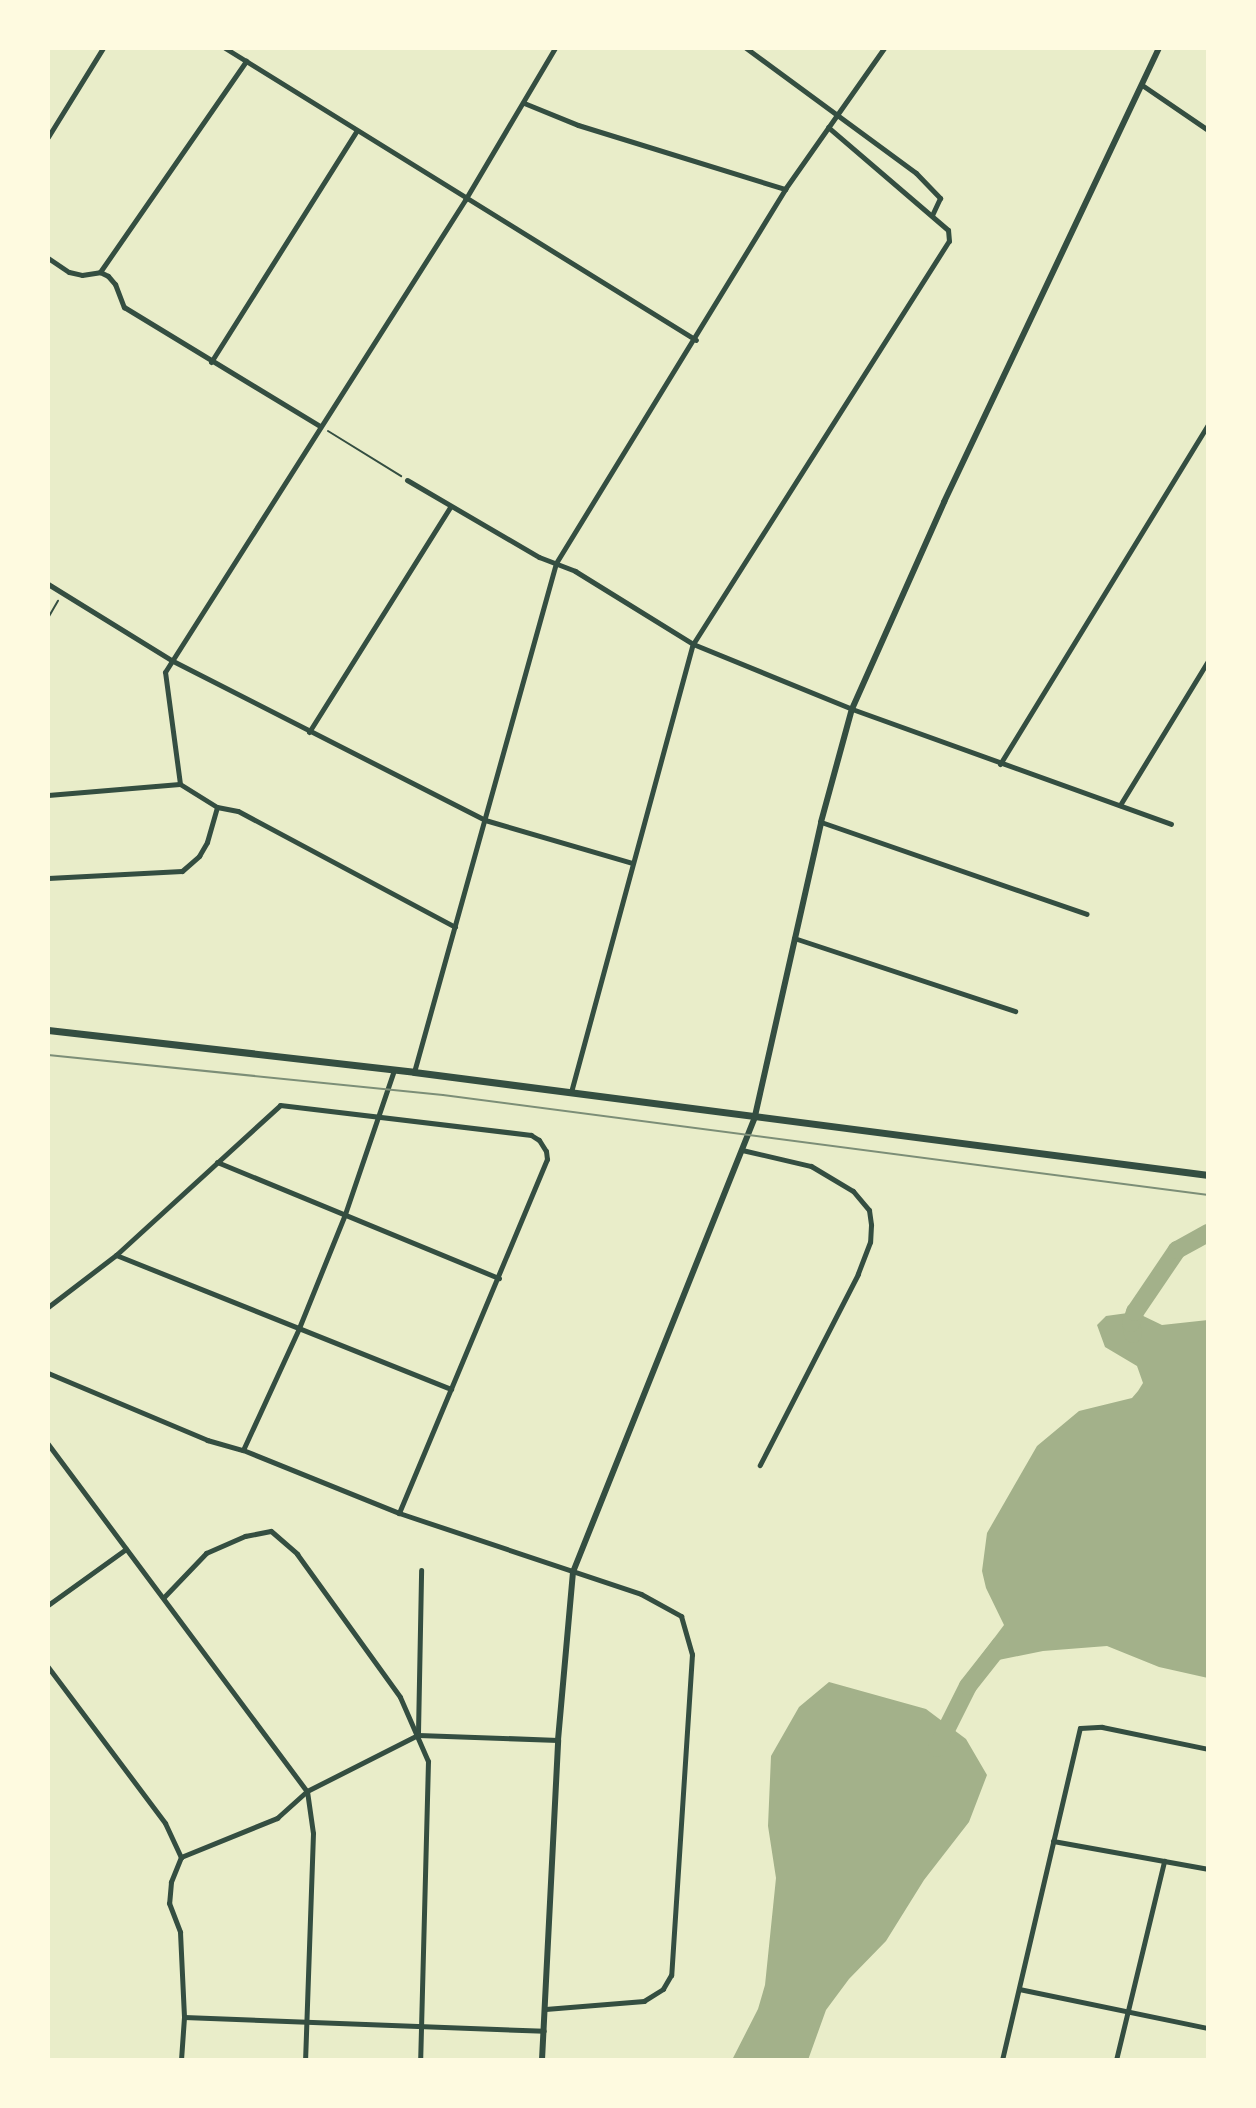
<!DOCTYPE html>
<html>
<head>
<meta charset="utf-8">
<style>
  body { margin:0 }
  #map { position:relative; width:1256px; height:2108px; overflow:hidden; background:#e9edc9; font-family:"Sofia Sans Condensed",sans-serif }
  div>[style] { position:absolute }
  .water>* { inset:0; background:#a3b18a }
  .river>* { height:18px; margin:-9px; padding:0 9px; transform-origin:9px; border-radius:9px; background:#a3b18a }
  .path>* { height:2px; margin:-1px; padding:0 1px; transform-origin:1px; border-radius:1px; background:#344e41 }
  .minor>* { height:5px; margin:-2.5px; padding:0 2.5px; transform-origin:2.5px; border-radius:2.5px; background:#344e41 }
  .tertiary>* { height:6px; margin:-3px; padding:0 3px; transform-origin:3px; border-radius:3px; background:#344e41 }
  .secondary>* { height:7px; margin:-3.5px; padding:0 3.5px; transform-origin:3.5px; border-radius:3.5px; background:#344e41 }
  .tram>* { height:2px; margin:-1px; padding:0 1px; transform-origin:1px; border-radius:1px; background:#7c8e77 }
  span { translate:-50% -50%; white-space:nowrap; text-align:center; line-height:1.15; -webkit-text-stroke:8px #fefae0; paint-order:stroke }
  .frame { position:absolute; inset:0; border:50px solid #fefae0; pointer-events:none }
</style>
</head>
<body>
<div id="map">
  <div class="water">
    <div style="clip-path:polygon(1135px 1312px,1162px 1325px,1208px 1320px,1208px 1678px,1159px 1667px,1107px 1646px,1043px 1651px,974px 1665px,1004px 1625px,986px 1588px,982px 1571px,987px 1533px,1037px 1446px,1079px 1411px,1132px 1398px,1138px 1391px,1143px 1383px,1137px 1366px,1105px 1347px,1097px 1325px,1106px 1316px)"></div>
    <div style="clip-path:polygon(829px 1682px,926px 1709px,966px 1739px,987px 1775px,969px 1822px,924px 1880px,886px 1941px,849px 1979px,826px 2010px,808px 2060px,732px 2060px,758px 2009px,765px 1985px,776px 1878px,768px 1826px,771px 1756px,799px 1707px)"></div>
  </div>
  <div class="river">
    <div style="left:1133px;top:1334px;width:11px;rotate:-100deg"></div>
    <div style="left:1131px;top:1323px;width:12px;rotate:-70deg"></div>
    <div style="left:1135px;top:1312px;width:75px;rotate:-55.9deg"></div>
    <div style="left:1177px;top:1250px;width:35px;rotate:-29deg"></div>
    <div style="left:937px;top:1748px;width:69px;rotate:-63.4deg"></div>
    <div style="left:968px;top:1686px;width:53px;rotate:-51.8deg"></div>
  </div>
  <div class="path">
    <div style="left:328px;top:431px;width:86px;rotate:31.7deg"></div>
    <div style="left:48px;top:618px;width:20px;rotate:-60deg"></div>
  </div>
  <div class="minor">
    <div style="left:225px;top:48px;width:554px;rotate:31.8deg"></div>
    <div style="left:746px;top:48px;width:211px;rotate:36.3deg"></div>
    <div style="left:916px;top:173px;width:35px;rotate:46deg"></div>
    <div style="left:940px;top:198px;width:19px;rotate:115deg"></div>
    <div style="left:1142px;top:85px;width:80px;rotate:34.3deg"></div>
    <div style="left:524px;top:103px;width:58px;rotate:22.2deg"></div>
    <div style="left:578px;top:125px;width:217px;rotate:17.2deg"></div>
    <div style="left:48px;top:137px;width:105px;rotate:-58.3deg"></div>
    <div style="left:48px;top:258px;width:25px;rotate:34deg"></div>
    <div style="left:69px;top:272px;width:13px;rotate:13deg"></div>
    <div style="left:82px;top:275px;width:18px;rotate:-9deg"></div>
    <div style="left:100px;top:272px;width:9px;rotate:27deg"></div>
    <div style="left:108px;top:276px;width:11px;rotate:49deg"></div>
    <div style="left:115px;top:284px;width:25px;rotate:69deg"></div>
    <div style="left:124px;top:307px;width:229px;rotate:31.3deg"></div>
    <div style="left:100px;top:272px;width:257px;rotate:-55.3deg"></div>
    <div style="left:211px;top:362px;width:272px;rotate:-57.8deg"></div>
    <div style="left:407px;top:480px;width:153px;rotate:30.3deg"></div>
    <div style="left:539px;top:557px;width:39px;rotate:21deg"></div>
    <div style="left:575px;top:571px;width:139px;rotate:31.7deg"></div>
    <div style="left:693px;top:644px;width:172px;rotate:22.2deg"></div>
    <div style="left:852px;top:709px;width:339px;rotate:19.8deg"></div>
    <div style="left:48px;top:584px;width:145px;rotate:31.7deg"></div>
    <div style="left:171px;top:660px;width:352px;rotate:27deg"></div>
    <div style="left:485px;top:820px;width:153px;rotate:16.3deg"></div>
    <div style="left:309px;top:732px;width:266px;rotate:-57.9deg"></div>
    <div style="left:1000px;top:764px;width:399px;rotate:-58.5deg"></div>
    <div style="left:180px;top:784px;width:113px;rotate:-97.6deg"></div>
    <div style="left:165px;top:672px;width:559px;rotate:-57.56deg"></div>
    <div style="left:465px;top:200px;width:177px;rotate:-59.4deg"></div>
    <div style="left:48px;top:795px;width:132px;rotate:-4.8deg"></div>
    <div style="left:180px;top:784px;width:44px;rotate:31.9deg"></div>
    <div style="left:217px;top:807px;width:21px;rotate:11deg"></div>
    <div style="left:238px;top:811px;width:246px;rotate:28.1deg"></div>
    <div style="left:1120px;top:805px;width:169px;rotate:-58.6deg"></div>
    <div style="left:821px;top:822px;width:281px;rotate:19.1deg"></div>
    <div style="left:48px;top:878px;width:134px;rotate:-3deg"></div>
    <div style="left:182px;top:871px;width:23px;rotate:-41deg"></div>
    <div style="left:199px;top:856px;width:16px;rotate:-60deg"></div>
    <div style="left:207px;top:842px;width:36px;rotate:-74deg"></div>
    <div style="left:794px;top:938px;width:233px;rotate:18.3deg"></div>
    <div style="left:414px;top:1072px;width:528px;rotate:-74.41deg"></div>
    <div style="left:556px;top:563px;width:439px;rotate:-58.5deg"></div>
    <div style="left:785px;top:189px;width:172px;rotate:-54.9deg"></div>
    <div style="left:571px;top:1092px;width:464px;rotate:-74.8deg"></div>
    <div style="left:693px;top:644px;width:477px;rotate:-57.6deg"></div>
    <div style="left:949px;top:241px;width:11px;rotate:-95deg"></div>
    <div style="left:948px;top:230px;width:158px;rotate:-139.4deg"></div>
    <div style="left:742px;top:1150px;width:71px;rotate:13.1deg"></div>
    <div style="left:811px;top:1166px;width:49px;rotate:30.8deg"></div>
    <div style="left:853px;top:1191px;width:25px;rotate:50deg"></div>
    <div style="left:869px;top:1210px;width:15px;rotate:82deg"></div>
    <div style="left:871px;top:1225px;width:17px;rotate:93deg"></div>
    <div style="left:870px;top:1242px;width:34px;rotate:111deg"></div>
    <div style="left:858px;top:1274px;width:215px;rotate:117.2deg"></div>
    <div style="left:217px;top:1162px;width:305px;rotate:22.4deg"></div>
    <div style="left:116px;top:1255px;width:361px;rotate:21.8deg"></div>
    <div style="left:48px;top:1307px;width:86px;rotate:-37.4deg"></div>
    <div style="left:116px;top:1255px;width:222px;rotate:-42.4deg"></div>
    <div style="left:280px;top:1105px;width:253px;rotate:6.8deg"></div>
    <div style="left:531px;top:1135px;width:9px;rotate:32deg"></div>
    <div style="left:539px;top:1140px;width:13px;rotate:58deg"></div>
    <div style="left:546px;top:1151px;width:8px;rotate:83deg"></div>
    <div style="left:547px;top:1159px;width:384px;rotate:112.7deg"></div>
    <div style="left:48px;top:1373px;width:173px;rotate:22.8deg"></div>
    <div style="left:207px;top:1440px;width:37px;rotate:16deg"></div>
    <div style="left:243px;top:1450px;width:168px;rotate:22deg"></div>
    <div style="left:399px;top:1513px;width:255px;rotate:18.5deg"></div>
    <div style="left:641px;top:1594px;width:46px;rotate:28.8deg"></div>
    <div style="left:681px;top:1616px;width:40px;rotate:74deg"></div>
    <div style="left:692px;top:1654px;width:322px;rotate:93.7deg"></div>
    <div style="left:671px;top:1975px;width:16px;rotate:120deg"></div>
    <div style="left:663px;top:1989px;width:22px;rotate:148deg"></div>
    <div style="left:644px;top:2001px;width:99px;rotate:175.4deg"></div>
    <div style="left:48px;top:1444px;width:433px;rotate:53.3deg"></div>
    <div style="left:307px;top:1791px;width:42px;rotate:81.9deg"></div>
    <div style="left:313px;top:1833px;width:227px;rotate:92deg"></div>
    <div style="left:243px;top:1450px;width:134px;rotate:-65.3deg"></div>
    <div style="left:299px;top:1328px;width:123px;rotate:-68deg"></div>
    <div style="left:345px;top:1214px;width:152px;rotate:-71.2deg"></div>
    <div style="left:164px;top:1597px;width:61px;rotate:-46.3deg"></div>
    <div style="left:206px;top:1553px;width:43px;rotate:-23.6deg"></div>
    <div style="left:245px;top:1536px;width:26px;rotate:-11deg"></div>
    <div style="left:271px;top:1531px;width:35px;rotate:41deg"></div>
    <div style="left:297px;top:1554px;width:176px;rotate:54.2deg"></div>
    <div style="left:400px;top:1697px;width:70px;rotate:66.4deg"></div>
    <div style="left:428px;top:1761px;width:299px;rotate:91.5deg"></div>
    <div style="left:48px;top:1605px;width:96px;rotate:-35.7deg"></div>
    <div style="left:48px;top:1667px;width:195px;rotate:53.1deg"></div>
    <div style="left:165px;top:1823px;width:38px;rotate:65deg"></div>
    <div style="left:181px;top:1857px;width:27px;rotate:112deg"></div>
    <div style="left:171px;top:1882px;width:21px;rotate:95deg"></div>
    <div style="left:169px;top:1903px;width:31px;rotate:69deg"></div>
    <div style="left:180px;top:1932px;width:85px;rotate:87.3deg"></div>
    <div style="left:184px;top:2017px;width:43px;rotate:94deg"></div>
    <div style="left:418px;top:1733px;width:163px;rotate:-88.9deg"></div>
    <div style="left:1053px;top:1841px;width:158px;rotate:10.2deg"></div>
    <div style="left:181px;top:1857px;width:104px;rotate:-22.1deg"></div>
    <div style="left:277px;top:1818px;width:40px;rotate:-42deg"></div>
    <div style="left:307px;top:1791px;width:124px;rotate:-26.8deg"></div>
    <div style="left:418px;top:1735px;width:140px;rotate:2deg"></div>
    <div style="left:1019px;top:1989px;width:193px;rotate:11.7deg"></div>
    <div style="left:184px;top:2017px;width:360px;rotate:2.2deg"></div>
    <div style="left:1002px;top:2060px;width:341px;rotate:-76.8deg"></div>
    <div style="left:1080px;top:1728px;width:22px;rotate:-3deg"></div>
    <div style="left:1102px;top:1727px;width:108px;rotate:11.7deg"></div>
    <div style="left:1116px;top:2060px;width:205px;rotate:-76.4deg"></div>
  </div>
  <div class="tertiary">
    <div style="left:542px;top:2060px;width:320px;rotate:-87.1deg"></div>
    <div style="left:558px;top:1740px;width:169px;rotate:-84.9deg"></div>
    <div style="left:573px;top:1572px;width:491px;rotate:-68.2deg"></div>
    <div style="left:755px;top:1116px;width:301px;rotate:-77.3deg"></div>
    <div style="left:821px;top:822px;width:117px;rotate:-74.7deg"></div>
    <div style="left:852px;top:709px;width:227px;rotate:-66deg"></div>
    <div style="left:944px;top:502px;width:502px;rotate:-64.66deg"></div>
  </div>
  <div class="secondary">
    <div style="left:48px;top:1030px;width:368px;rotate:6.5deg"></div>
    <div style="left:414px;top:1072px;width:801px;rotate:7.39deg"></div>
  </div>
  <div class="tram">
    <div style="left:48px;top:1055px;width:397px;rotate:5.8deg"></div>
    <div style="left:443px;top:1095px;width:772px;rotate:7.45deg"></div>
  </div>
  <div class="frame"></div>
</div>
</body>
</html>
